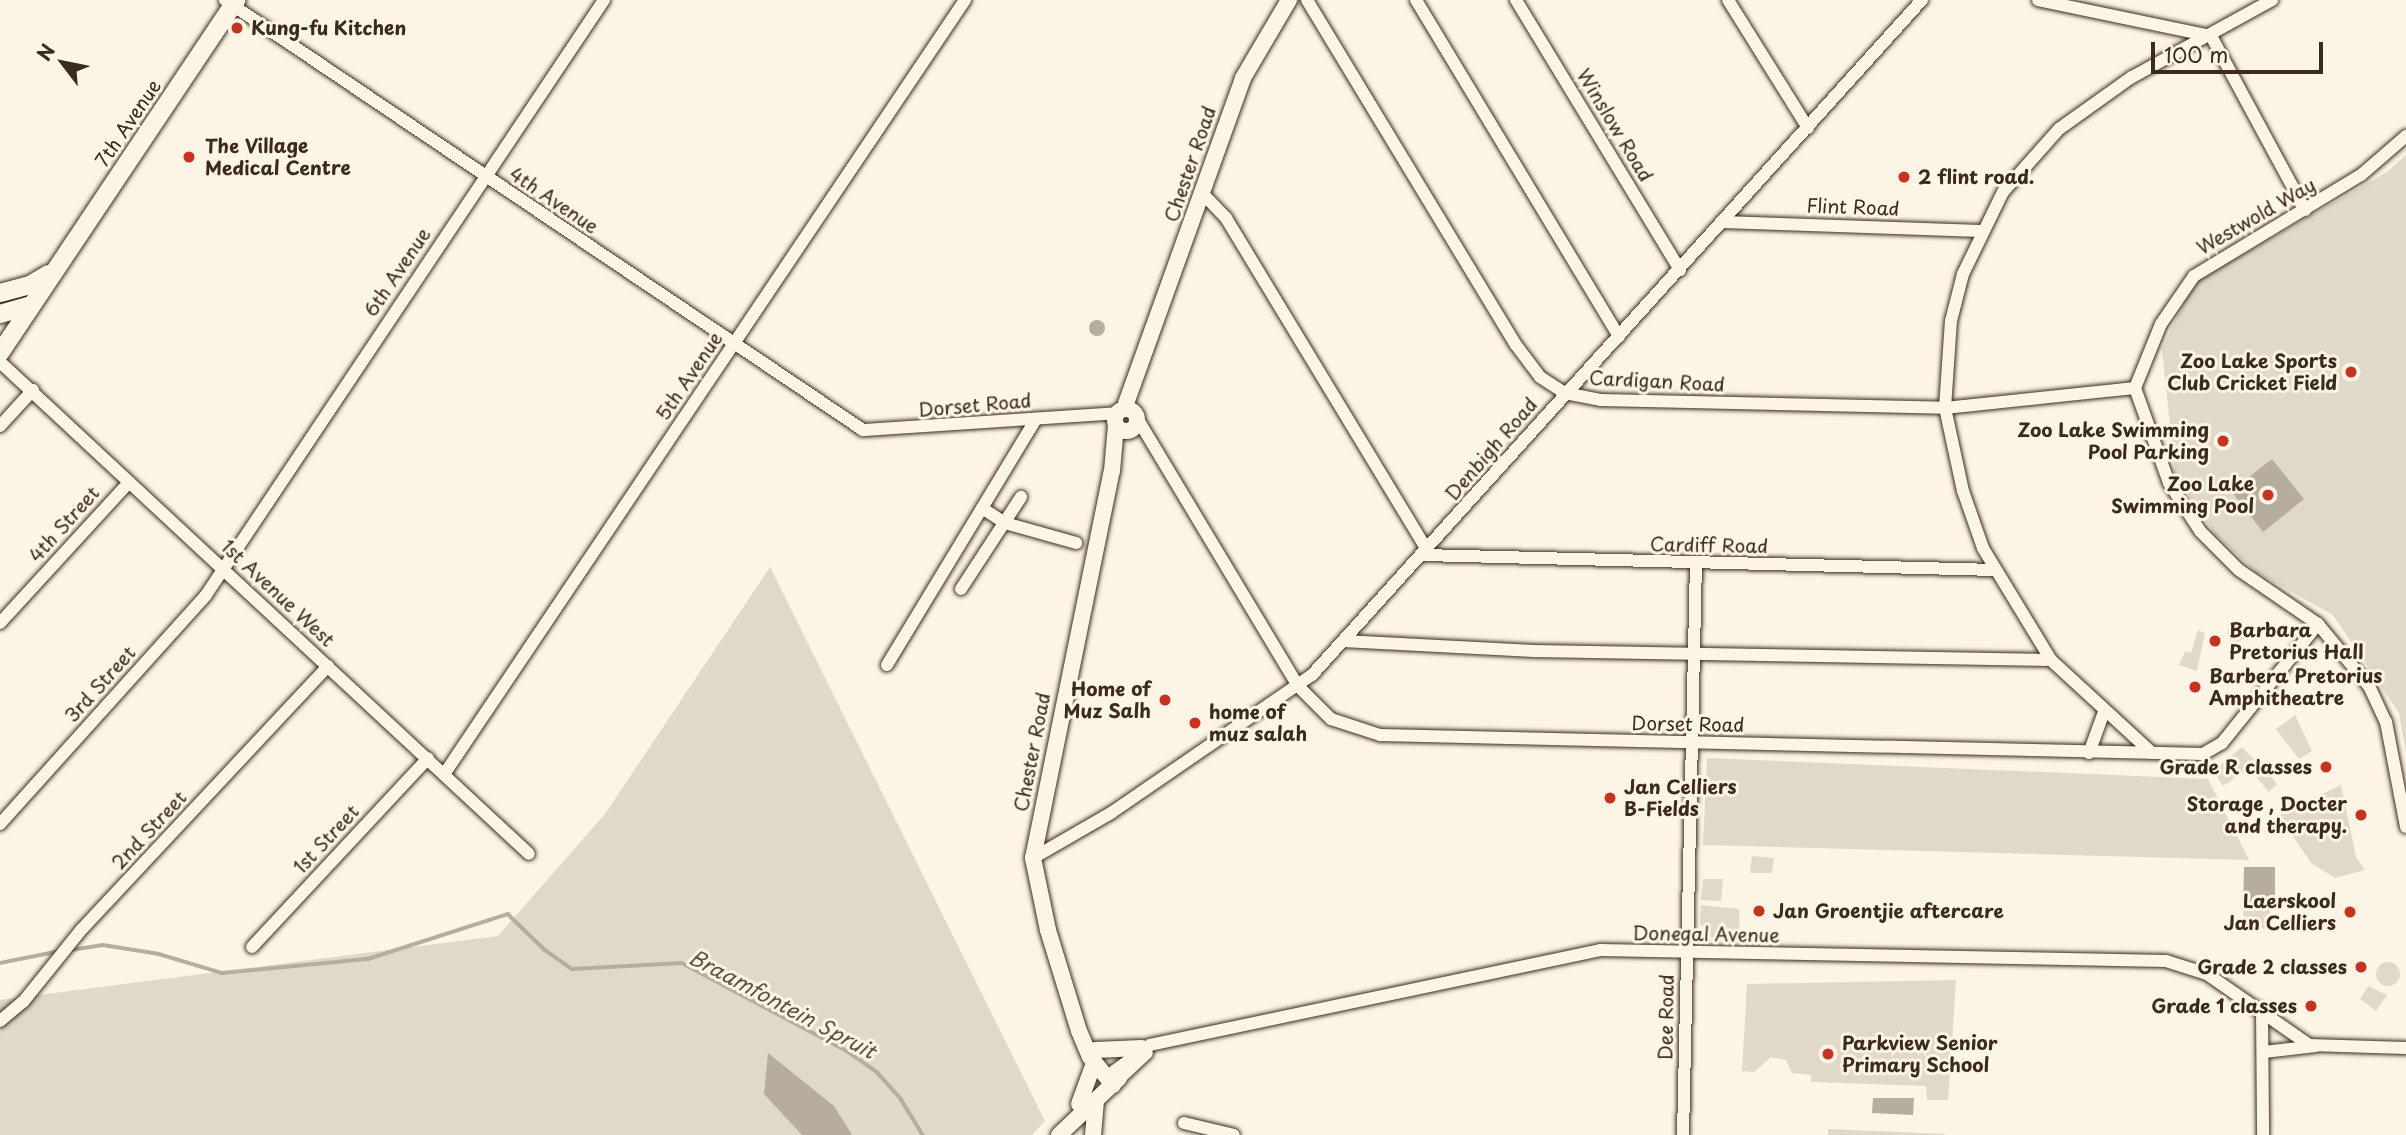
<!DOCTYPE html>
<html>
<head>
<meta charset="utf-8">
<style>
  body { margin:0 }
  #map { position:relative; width:2406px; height:1135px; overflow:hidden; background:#fcf5e5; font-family:"Playpen Sans",sans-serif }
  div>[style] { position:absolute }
  .green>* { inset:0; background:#e0d8c8 }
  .round { border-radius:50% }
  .water>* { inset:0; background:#b7ad9e }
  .stream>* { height:3.5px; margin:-1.75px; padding:0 1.75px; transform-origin:1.75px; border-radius:1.75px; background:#b7ad9e }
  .roads { filter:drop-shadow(0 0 2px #3b2a1e) drop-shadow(0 0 2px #3b2a1e) }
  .minor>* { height:12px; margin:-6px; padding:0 6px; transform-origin:6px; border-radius:6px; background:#fcf5e5 }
  .tertiary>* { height:16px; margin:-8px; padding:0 8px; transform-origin:8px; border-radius:8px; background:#fcf5e5 }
  .tertiary>.ring { margin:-8px; padding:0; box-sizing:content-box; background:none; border:16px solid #fcf5e5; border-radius:50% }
  .secondary>* { height:18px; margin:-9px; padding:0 9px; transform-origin:9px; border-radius:9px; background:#fcf5e5 }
  .dots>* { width:19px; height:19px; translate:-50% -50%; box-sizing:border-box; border:4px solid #fcf5e5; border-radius:50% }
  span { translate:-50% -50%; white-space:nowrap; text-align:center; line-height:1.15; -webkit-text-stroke:6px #fcf5e5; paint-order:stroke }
  .poi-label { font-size:19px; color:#3b2a1e; font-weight:700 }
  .left { translate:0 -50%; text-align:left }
  .right { translate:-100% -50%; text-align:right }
  .street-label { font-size:19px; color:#3b2a1e }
  .water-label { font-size:21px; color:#605144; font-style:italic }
  .north { position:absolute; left:28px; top:28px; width:70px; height:70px; -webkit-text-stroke:5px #fcf5e5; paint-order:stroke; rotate:302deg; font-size:19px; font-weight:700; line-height:28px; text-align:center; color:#3b2a1e }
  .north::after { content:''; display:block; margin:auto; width:24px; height:32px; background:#3b2a1e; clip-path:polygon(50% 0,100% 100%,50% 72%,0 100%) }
  .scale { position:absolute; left:2151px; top:42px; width:172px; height:32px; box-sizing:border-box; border:4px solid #3b2a1e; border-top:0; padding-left:9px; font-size:21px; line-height:24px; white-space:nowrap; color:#3b2a1e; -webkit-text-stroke:5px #fcf5e5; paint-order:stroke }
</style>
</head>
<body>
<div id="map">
  <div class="green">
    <div style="clip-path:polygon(2406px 155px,2406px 752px,2399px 713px,2333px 615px,2256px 572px,2215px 534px,2175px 474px,2162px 349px,2193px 283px,2387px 172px)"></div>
    <div style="clip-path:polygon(770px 567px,1045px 1121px,1032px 1135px,0 1135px,0 1000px,498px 936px,605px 814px)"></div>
    <div class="round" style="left:2227px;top:624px;width:18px;height:18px"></div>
    <div style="clip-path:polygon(2198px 630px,2205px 633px,2197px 671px,2179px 665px,2185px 651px,2191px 653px)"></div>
    <div style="clip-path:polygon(2295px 715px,2312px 751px,2299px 759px,2276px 729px)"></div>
    <div style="clip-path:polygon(2242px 747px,2257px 763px,2223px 786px,2213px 771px)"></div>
    <div style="clip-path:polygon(1707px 758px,2208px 779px,2249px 860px,1703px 845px)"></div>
    <div style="clip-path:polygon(2262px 764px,2277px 784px,2269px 792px,2252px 772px)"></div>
    <div style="clip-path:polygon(2341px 785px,2356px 857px,2365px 870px,2335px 878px,2311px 863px,2279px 815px)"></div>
    <div style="clip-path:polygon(1752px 856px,1774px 858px,1772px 873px,1750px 873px)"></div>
    <div style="clip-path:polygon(1703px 879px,1723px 879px,1721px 901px,1701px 900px)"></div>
    <div style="clip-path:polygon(1701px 905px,1739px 909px,1740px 939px,1712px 938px,1700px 923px)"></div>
    <div style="clip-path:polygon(2243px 910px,2270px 911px,2271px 930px,2245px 925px)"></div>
    <div class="round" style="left:2376px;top:962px;width:24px;height:24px"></div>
    <div style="clip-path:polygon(1956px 980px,1948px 1100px,1927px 1100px,1926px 1086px,1811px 1082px,1811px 1075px,1792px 1073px,1786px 1060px,1771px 1057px,1754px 1072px,1742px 1071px,1747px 984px)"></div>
    <div style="clip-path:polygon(2368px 986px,2387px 995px,2376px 1011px,2360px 999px)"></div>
    <div style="clip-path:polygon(1828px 1129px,1945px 1134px,1945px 1135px,1828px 1135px)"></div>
  </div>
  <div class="water">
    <div class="round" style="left:1089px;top:320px;width:16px;height:16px"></div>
    <div style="clip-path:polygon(2272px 459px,2304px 499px,2263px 532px,2231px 491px)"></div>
    <div style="clip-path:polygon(2244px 867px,2275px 867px,2275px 911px,2243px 910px)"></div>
    <div style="clip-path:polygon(768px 1053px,834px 1106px,852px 1135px,802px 1135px,764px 1094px)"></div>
    <div style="clip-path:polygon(1873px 1098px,1914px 1098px,1913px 1115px,1872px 1113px)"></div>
  </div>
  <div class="stream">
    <div style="left:71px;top:950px;width:32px;rotate:-9deg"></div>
    <div style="left:103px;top:945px;width:57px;rotate:9.1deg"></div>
    <div style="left:159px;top:954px;width:66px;rotate:16.8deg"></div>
    <div style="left:222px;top:973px;width:147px;rotate:-5.5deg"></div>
    <div style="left:368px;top:959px;width:147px;rotate:-17.8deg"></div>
    <div style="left:508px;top:914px;width:52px;rotate:44.2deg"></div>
    <div style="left:545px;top:950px;width:33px;rotate:35deg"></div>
    <div style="left:572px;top:969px;width:110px;rotate:-3.1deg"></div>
    <div style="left:682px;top:963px;width:187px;rotate:28.1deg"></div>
    <div style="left:847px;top:1051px;width:37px;rotate:35deg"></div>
    <div style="left:877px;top:1072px;width:36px;rotate:48deg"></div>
    <div style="left:901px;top:1099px;width:42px;rotate:58.6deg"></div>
    <div style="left:0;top:963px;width:61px;rotate:-11.3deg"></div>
  </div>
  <div class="roads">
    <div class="minor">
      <div style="left:225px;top:0;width:769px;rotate:33.98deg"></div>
      <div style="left:863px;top:430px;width:255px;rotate:-3.8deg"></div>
      <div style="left:1307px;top:0;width:403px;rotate:58.8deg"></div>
      <div style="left:1516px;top:345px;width:40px;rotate:53deg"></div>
      <div style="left:1540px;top:377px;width:30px;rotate:33deg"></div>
      <div style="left:1565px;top:393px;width:37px;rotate:11deg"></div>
      <div style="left:1601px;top:400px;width:344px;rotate:1.3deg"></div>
      <div style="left:1945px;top:408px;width:191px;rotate:-6deg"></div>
      <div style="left:1416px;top:0;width:393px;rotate:58.9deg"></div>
      <div style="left:1516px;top:0;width:316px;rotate:58.7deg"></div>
      <div style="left:1728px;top:0;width:151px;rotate:58deg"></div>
      <div style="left:2038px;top:0;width:177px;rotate:11.8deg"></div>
      <div style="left:2211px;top:36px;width:198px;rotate:61.6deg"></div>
      <div style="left:1202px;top:193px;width:35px;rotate:46deg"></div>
      <div style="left:1226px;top:218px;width:388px;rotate:58.8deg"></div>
      <div style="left:1722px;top:222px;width:260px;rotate:2deg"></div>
      <div style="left:0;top:362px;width:722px;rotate:42.92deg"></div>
      <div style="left:2135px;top:388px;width:101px;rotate:70.3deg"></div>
      <div style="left:2169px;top:483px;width:57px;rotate:57.1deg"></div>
      <div style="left:2200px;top:531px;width:55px;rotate:45deg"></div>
      <div style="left:2239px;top:570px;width:96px;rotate:34.4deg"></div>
      <div style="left:2318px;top:624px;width:80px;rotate:50.6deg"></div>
      <div style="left:2369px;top:686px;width:40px;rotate:65deg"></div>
      <div style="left:2386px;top:722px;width:107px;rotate:79.2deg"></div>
      <div style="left:2135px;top:388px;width:69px;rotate:-67.9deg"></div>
      <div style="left:2161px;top:324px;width:58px;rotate:-55.5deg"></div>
      <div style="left:2194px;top:276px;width:195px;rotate:-31.2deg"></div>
      <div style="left:2361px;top:175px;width:60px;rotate:-40.9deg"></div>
      <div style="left:1137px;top:418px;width:313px;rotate:59deg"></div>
      <div style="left:1298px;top:686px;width:47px;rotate:45deg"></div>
      <div style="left:1331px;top:719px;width:52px;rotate:18.1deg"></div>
      <div style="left:1380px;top:735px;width:823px;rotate:1.32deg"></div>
      <div style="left:2203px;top:754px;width:22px;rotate:-30deg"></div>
      <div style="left:2222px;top:743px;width:153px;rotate:-51.1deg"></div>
      <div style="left:0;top:426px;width:49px;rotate:-47.5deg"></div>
      <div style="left:982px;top:508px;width:27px;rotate:33deg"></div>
      <div style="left:1005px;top:523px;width:74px;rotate:15.7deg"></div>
      <div style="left:1423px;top:555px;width:571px;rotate:1.5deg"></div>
      <div style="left:961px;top:589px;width:110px;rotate:-56.9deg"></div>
      <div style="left:0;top:623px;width:191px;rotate:-47.5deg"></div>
      <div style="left:1343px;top:641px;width:191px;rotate:3deg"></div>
      <div style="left:1534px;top:651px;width:517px;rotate:1deg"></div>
      <div style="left:887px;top:665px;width:288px;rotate:-58.8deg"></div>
      <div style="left:2089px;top:753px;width:44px;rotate:-69.9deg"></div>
      <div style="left:2152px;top:753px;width:137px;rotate:-137.4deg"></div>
      <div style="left:2051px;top:660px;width:131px;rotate:-121.3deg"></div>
      <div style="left:1983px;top:548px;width:60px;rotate:-109.3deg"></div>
      <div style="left:1963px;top:491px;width:85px;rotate:-102.2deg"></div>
      <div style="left:1945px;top:408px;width:87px;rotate:-86.1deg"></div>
      <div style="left:1951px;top:321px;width:49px;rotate:-75.7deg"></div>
      <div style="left:1963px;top:274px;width:91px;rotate:-64deg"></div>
      <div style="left:2003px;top:192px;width:84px;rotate:-48.4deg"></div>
      <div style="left:2059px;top:129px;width:90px;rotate:-35.5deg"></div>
      <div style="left:2132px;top:77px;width:160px;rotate:-28.8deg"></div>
      <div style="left:445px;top:773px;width:932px;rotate:-56.07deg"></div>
      <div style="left:0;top:824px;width:308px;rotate:-48deg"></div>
      <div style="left:206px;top:595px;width:716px;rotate:-56.22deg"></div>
      <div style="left:1033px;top:858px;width:90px;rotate:-30deg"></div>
      <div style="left:1111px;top:813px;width:244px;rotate:-34.5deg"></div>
      <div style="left:1312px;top:675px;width:910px;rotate:-47.9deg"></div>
      <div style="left:252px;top:947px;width:258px;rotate:-47deg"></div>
      <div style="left:2262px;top:1009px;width:126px;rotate:89.5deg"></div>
      <div style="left:0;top:1021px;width:30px;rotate:-40deg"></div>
      <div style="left:23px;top:1002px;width:94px;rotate:-51.1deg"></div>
      <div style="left:82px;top:929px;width:360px;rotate:-46.9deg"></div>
      <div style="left:2264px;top:1052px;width:52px;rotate:-6.6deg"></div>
      <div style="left:1114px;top:1071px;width:44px;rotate:-35.8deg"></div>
      <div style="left:1150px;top:1045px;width:460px;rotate:-11.9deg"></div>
      <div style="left:1600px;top:950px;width:566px;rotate:1.11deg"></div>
      <div style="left:2166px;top:961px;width:43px;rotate:17.6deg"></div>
      <div style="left:2207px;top:974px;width:124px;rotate:34.8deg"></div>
      <div style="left:2309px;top:1045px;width:97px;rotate:1.8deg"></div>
      <div style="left:1119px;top:1079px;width:38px;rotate:-43deg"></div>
      <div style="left:1184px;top:1123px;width:51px;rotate:13.5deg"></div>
      <div style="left:1683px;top:1135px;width:571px;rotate:-88.7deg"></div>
    </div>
    <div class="tertiary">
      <div style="left:1124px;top:409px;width:352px;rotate:-70.2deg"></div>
      <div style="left:1243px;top:78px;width:91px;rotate:-59.5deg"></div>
      <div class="ring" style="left:1115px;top:409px;width:6px;height:6px"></div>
      <div style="left:1095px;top:1050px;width:47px;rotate:-2.4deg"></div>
      <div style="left:1113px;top:1085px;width:36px;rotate:-129deg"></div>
      <div style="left:1090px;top:1057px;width:28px;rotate:-113deg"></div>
      <div style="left:1079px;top:1031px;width:106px;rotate:-107.1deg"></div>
      <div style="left:1048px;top:930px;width:74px;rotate:-101.8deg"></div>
      <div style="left:1033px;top:858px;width:395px;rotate:-78.5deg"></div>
      <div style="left:1112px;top:471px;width:46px;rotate:-85deg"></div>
      <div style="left:1079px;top:1104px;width:44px;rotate:-69.9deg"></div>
      <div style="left:1059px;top:1135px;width:83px;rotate:-43.5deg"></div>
      <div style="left:1093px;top:1135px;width:34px;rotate:-85deg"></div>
    </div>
    <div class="secondary">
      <div style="left:0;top:293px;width:31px;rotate:-15deg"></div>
      <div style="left:30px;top:285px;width:21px;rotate:-31deg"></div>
      <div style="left:0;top:314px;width:32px;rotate:-16deg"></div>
      <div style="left:0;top:353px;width:425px;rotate:-56.2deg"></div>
    </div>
  </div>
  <div class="dots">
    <div style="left:237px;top:28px;background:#c8321e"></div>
    <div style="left:189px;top:157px;background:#c8321e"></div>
    <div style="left:1904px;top:177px;background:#c8321e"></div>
    <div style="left:2351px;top:372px;background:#c8321e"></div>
    <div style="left:2223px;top:441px;background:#c8321e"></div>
    <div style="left:2268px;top:495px;background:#c8321e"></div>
    <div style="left:2215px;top:641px;background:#c8321e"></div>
    <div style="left:2195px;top:687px;background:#c8321e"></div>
    <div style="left:1165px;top:700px;background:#c8321e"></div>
    <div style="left:1195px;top:723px;background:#c8321e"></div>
    <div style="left:2326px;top:767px;background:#c8321e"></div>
    <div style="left:1610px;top:798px;background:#c8321e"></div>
    <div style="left:2361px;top:815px;background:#c8321e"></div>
    <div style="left:1759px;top:911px;background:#c8321e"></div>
    <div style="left:2350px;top:912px;background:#c8321e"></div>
    <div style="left:2361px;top:967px;background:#c8321e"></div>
    <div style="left:2311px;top:1006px;background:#c8321e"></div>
    <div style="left:1828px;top:1054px;background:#c8321e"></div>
  </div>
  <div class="poi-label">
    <span class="left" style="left:251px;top:28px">Kung-fu Kitchen</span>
    <span class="left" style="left:205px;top:157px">The Village<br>Medical Centre</span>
    <span class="left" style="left:1918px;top:177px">2 flint road.</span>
    <span class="right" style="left:2337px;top:372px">Zoo Lake Sports<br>Club Cricket Field</span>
    <span class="right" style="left:2209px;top:441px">Zoo Lake Swimming<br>Pool Parking</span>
    <span class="right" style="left:2254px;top:495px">Zoo Lake<br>Swimming Pool</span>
    <span class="left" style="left:2229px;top:641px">Barbara<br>Pretorius Hall</span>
    <span class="left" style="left:2209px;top:687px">Barbera Pretorius<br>Amphitheatre</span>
    <span class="right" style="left:1151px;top:700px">Home of<br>Muz Salh</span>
    <span class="left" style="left:1209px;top:723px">home of<br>muz salah</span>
    <span class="right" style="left:2312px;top:767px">Grade R classes</span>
    <span class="left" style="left:1624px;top:798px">Jan Celliers<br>B-Fields</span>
    <span class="right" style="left:2347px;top:815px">Storage , Docter<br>and therapy.</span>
    <span class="right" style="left:2336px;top:912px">Laerskool<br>Jan Celliers</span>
    <span class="left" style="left:1773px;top:911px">Jan Groentjie aftercare</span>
    <span class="right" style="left:2347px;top:967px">Grade 2 classes</span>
    <span class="right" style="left:2297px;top:1006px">Grade 1 classes</span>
    <span class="left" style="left:1842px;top:1054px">Parkview Senior<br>Primary School</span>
  </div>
  <div class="street-label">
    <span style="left:128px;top:123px;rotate:-56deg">7th Avenue</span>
    <span style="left:1615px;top:125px;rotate:59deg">Winslow Road</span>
    <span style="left:1190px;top:164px;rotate:-71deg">Chester Road</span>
    <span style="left:554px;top:200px;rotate:34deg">4th Avenue</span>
    <span style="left:1853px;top:207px;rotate:2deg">Flint Road</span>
    <span style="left:2256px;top:216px;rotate:-30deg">Westwold Way</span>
    <span style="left:397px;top:272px;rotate:-56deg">6th Avenue</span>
    <span style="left:689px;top:376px;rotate:-56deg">5th Avenue</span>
    <span style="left:1657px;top:381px;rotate:3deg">Cardigan Road</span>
    <span style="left:975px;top:405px;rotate:-5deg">Dorset Road</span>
    <span style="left:1491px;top:449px;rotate:-49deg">Denbigh Road</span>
    <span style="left:64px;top:524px;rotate:-48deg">4th Street</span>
    <span style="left:1709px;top:545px;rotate:1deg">Cardiff Road</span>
    <span style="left:278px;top:593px;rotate:43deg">1st Avenue West</span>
    <span style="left:100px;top:684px;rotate:-48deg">3rd Street</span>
    <span style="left:1688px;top:724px;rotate:1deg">Dorset Road</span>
    <span style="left:1032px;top:752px;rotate:-79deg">Chester Road</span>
    <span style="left:149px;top:830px;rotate:-47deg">2nd Street</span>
    <span style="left:326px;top:839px;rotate:-47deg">1st Street</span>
    <span style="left:1706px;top:934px;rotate:1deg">Donegal Avenue</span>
    <span style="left:1666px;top:1017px;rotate:-89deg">Dee Road</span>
  </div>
  <div class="water-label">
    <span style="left:783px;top:1003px;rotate:28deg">Braamfontein Spruit</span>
  </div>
  <div class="north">N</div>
  <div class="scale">100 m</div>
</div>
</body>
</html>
